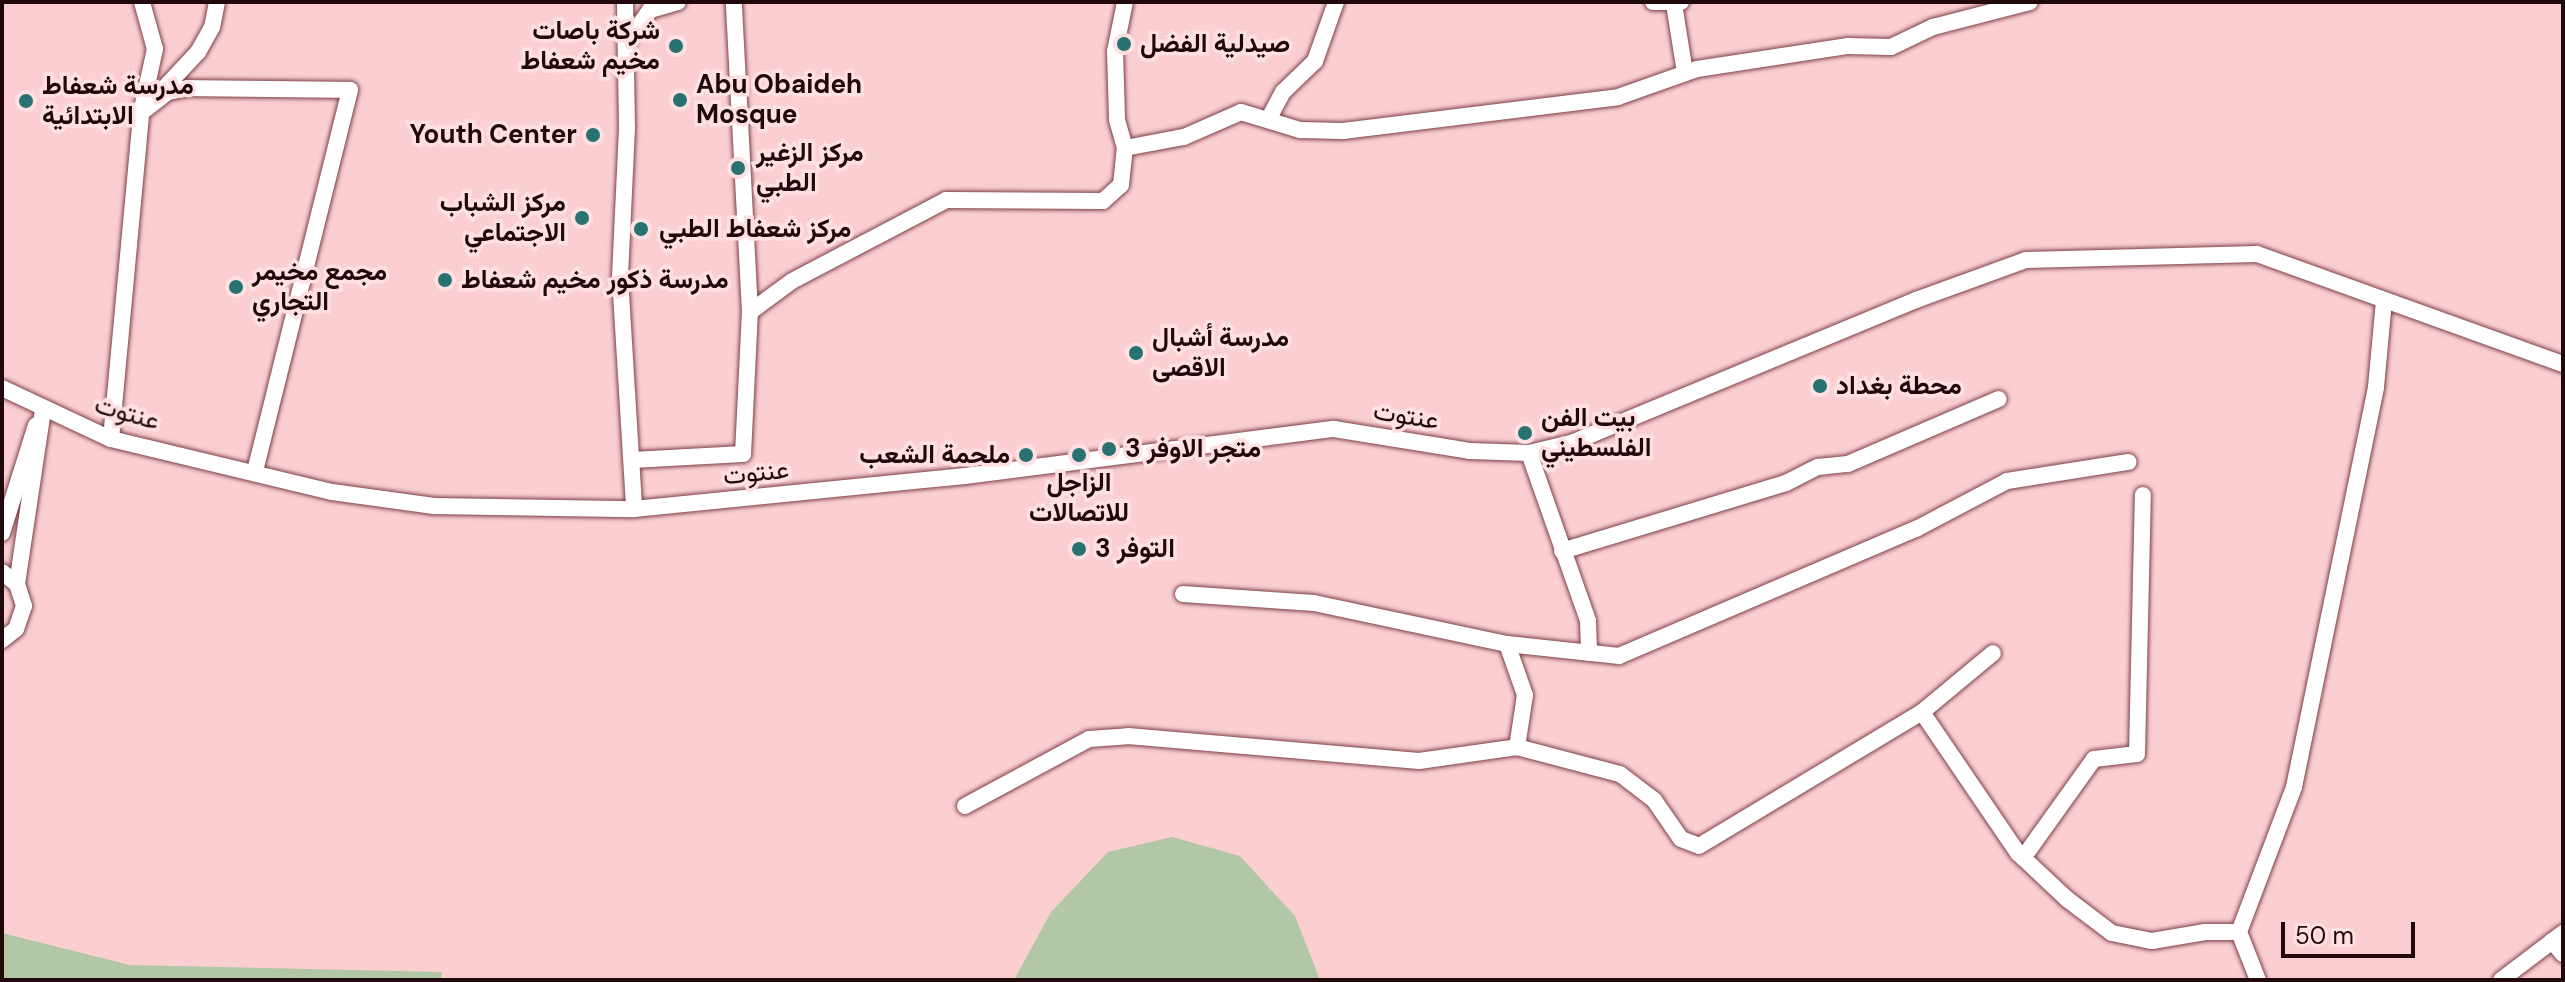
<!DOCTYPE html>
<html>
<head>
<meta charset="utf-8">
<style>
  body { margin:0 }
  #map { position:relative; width:2565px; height:982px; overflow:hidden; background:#fbcfd2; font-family:"DM Sans",Vazirmatn,sans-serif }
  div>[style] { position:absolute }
  .green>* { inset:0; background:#b1c7a5 }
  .roads { filter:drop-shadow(0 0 2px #7c4047) drop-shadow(0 0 2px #7c4047) }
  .street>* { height:16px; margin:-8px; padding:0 8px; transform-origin:8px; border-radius:8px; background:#fff }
  .dots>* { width:22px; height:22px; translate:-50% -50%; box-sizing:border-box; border:4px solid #ffe0e2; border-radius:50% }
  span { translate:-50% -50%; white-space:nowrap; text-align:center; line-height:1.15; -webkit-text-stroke:7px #ffe0e2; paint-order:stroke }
  .poi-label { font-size:26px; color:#20080b; font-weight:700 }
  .right { translate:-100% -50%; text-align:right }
  .left { translate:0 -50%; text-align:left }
  .street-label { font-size:26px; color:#20080b }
  .frame { position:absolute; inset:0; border:4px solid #20080b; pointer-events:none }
  .scale { position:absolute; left:2281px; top:922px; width:134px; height:36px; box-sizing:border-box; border:4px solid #20080b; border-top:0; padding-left:10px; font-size:24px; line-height:28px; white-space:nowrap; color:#20080b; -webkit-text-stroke:6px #ffe0e2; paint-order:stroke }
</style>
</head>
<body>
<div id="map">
  <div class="green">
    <div style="clip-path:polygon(1172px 837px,1240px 856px,1295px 916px,1320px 980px,1014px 980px,1051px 912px,1108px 852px)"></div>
    <div style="clip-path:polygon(2px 933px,130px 965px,442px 972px,441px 980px,2px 980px)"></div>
  </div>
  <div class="roads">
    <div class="street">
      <div style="left:217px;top:2px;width:25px;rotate:101deg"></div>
      <div style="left:212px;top:27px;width:29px;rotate:119deg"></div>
      <div style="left:198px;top:52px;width:83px;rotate:133.1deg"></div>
      <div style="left:141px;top:113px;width:34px;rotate:-38deg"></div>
      <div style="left:168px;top:92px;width:20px;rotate:-11deg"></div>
      <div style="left:188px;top:88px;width:162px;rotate:0.7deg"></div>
      <div style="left:350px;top:90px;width:393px;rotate:104deg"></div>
      <div style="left:625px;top:2px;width:126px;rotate:89.1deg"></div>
      <div style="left:627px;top:128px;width:149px;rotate:92.7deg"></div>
      <div style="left:620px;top:277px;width:232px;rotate:86.5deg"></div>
      <div style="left:1125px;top:2px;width:50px;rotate:101.5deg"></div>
      <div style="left:1115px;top:51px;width:69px;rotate:88.3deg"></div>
      <div style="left:1117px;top:120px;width:29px;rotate:74deg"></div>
      <div style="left:1125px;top:148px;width:60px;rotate:-10.6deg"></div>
      <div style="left:1184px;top:137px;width:62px;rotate:-23.7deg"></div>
      <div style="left:1241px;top:112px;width:62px;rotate:17deg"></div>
      <div style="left:1300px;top:130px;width:43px;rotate:1.3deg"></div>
      <div style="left:1343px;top:131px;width:277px;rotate:-7deg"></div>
      <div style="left:1618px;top:97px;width:84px;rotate:-19.5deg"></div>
      <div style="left:1697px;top:69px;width:153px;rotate:-8.7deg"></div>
      <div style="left:1848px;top:46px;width:43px;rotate:1.3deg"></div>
      <div style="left:1891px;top:47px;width:47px;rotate:-25.5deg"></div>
      <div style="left:1933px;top:27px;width:100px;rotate:-14.5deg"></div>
      <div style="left:1653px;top:2px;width:21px"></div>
      <div style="left:1681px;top:2px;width:7px;rotate:164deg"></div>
      <div style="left:1674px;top:4px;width:70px;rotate:80.9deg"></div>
      <div style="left:626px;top:44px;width:42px;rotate:-54.8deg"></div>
      <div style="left:650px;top:10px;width:29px;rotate:-16deg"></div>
      <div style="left:1268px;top:120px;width:32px;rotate:-62deg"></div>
      <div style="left:1283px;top:92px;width:45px;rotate:-44.1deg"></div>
      <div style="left:1315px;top:61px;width:63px;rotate:-70.4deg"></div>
      <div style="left:750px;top:312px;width:52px;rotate:-36.4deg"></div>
      <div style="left:792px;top:281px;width:174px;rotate:-27.7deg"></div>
      <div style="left:946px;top:200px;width:157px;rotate:0.4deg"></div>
      <div style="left:1103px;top:201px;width:24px;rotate:-42deg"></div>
      <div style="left:1121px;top:185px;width:37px;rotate:-84deg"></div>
      <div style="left:2px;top:388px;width:120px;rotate:25.1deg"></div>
      <div style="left:111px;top:439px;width:227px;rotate:13.5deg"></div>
      <div style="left:332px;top:492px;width:103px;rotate:7.8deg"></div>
      <div style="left:434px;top:506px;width:200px;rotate:0.9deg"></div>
      <div style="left:634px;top:509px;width:333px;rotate:-5.7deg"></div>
      <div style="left:965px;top:476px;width:372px;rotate:-7.3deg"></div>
      <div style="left:1334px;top:429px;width:138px;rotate:9.2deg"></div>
      <div style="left:1470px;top:451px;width:59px;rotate:1.9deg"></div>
      <div style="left:1529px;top:453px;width:43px;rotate:-13.4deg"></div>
      <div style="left:1571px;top:443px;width:373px;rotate:-22.5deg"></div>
      <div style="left:1916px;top:300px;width:117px;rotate:-20deg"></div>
      <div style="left:2026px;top:260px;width:231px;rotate:-1.5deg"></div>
      <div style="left:2257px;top:254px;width:325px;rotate:19.8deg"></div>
      <div style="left:111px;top:439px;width:327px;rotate:-84.7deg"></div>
      <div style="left:141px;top:113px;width:66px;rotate:-77.7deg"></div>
      <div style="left:155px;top:49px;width:49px;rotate:-105.5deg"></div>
      <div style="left:1529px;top:453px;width:178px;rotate:70.6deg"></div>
      <div style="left:1588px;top:621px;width:32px;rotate:88deg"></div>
      <div style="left:632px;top:460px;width:111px;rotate:-3.1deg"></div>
      <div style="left:743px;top:454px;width:142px;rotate:-87.2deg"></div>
      <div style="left:750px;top:312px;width:310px;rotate:-93deg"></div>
      <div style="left:2px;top:533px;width:113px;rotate:-72.5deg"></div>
      <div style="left:1562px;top:551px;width:234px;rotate:-16.9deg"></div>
      <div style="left:1786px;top:483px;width:36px;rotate:-27deg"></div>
      <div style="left:1818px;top:467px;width:30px;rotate:-6deg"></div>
      <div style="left:1848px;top:464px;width:164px;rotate:-23.3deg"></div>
      <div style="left:2px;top:572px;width:19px;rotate:39deg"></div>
      <div style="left:17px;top:584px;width:23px;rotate:72deg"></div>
      <div style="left:24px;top:606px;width:24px;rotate:109deg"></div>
      <div style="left:16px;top:629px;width:18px;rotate:142deg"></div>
      <div style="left:17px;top:584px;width:177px;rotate:-81.5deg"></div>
      <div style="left:1183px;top:594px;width:131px;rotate:3.9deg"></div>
      <div style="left:1314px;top:603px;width:197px;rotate:12deg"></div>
      <div style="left:1507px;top:644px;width:113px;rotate:6.1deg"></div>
      <div style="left:1619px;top:656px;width:323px;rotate:-23.2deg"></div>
      <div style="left:1916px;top:529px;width:103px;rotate:-27.8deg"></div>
      <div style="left:2007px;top:481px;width:123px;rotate:-8.9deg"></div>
      <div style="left:1507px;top:644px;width:54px;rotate:70.6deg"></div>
      <div style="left:1525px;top:695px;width:53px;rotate:98.7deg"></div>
      <div style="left:1922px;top:712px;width:171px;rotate:55.8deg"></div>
      <div style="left:2018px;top:853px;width:67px;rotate:43.2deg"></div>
      <div style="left:2067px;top:899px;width:56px;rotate:37.1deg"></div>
      <div style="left:2112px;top:933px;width:41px;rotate:11.3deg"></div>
      <div style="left:2152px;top:941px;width:54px;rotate:-9.6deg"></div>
      <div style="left:2205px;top:932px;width:34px"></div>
      <div style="left:2239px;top:932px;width:52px;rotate:68.4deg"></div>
      <div style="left:965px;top:806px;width:141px;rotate:-28.4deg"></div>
      <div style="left:1089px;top:739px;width:39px;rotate:-4deg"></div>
      <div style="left:1128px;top:736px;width:292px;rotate:4.9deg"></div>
      <div style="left:1419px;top:761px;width:99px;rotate:-8.1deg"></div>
      <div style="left:1517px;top:747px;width:106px;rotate:14.7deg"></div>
      <div style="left:1620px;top:774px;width:43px;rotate:37.4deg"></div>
      <div style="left:1654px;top:800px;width:47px;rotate:55.3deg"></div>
      <div style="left:1681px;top:839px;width:19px;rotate:21deg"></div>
      <div style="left:1699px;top:846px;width:260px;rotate:-31deg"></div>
      <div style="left:1922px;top:712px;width:92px;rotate:-39.7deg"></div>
      <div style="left:2023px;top:858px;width:122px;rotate:-54.4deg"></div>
      <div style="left:2094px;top:759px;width:43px;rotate:-6.6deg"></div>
      <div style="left:2137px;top:754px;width:259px;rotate:-88.7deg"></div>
      <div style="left:2239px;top:932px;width:155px;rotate:-69.2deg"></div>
      <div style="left:2294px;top:787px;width:408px;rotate:-78.4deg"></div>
      <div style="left:2376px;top:387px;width:87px;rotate:-84.7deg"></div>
      <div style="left:2552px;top:941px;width:17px;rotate:50deg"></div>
      <div style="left:2501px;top:980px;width:78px;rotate:-37.2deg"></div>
    </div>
  </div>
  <div class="dots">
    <div style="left:1124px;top:44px;background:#287271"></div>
    <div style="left:676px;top:46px;background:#287271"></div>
    <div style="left:680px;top:100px;background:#287271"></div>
    <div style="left:26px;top:101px;background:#287271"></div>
    <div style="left:593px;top:135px;background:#287271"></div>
    <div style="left:738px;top:168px;background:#287271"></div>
    <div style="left:582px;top:218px;background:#287271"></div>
    <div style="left:641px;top:229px;background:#287271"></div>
    <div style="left:445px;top:280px;background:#287271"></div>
    <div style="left:236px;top:287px;background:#287271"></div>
    <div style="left:1136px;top:353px;background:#287271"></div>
    <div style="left:1820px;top:386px;background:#287271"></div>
    <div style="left:1525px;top:433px;background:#287271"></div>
    <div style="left:1109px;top:449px;background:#287271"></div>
    <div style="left:1026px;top:455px;background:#287271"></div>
    <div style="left:1079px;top:455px;background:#287271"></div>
    <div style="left:1079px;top:549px;background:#287271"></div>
  </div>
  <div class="poi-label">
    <span class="right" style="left:660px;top:46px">شركة باصات<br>مخيم شعفاط</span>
    <span class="left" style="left:1140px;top:44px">صيدلية الفضل</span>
    <span class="left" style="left:696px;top:100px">Abu Obaideh<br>Mosque</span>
    <span class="left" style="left:42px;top:101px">مدرسة شعفاط<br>الابتدائية</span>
    <span class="right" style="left:577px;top:135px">Youth Center</span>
    <span class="left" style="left:756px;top:168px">مركز الزغير<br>الطبي</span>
    <span class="right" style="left:566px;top:218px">مركز الشباب<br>الاجتماعي</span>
    <span class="left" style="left:659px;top:229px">مركز شعفاط الطبي</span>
    <span class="left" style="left:252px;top:287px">مجمع مخيمر<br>التجاري</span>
    <span class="left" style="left:461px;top:280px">مدرسة ذكور مخيم شعفاط</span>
    <span class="left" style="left:1152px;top:353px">مدرسة أشبال<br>الاقصى</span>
    <span class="left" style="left:1836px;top:386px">محطة بغداد</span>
    <span class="left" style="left:1541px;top:433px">بيت الفن<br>الفلسطيني</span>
    <span class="left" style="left:1125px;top:449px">متجر الاوفر 3</span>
    <span class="right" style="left:1010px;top:455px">ملحمة الشعب</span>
    <span style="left:1079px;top:498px">الزاجل<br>للاتصالات</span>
    <span class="left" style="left:1095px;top:549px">التوفر 3</span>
  </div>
  <div class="street-label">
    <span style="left:127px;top:413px;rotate:16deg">عنتوت</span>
    <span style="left:1406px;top:416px;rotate:9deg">عنتوت</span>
    <span style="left:756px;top:473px;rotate:-6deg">عنتوت</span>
  </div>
  <div class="frame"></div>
  <div class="scale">50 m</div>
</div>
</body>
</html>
